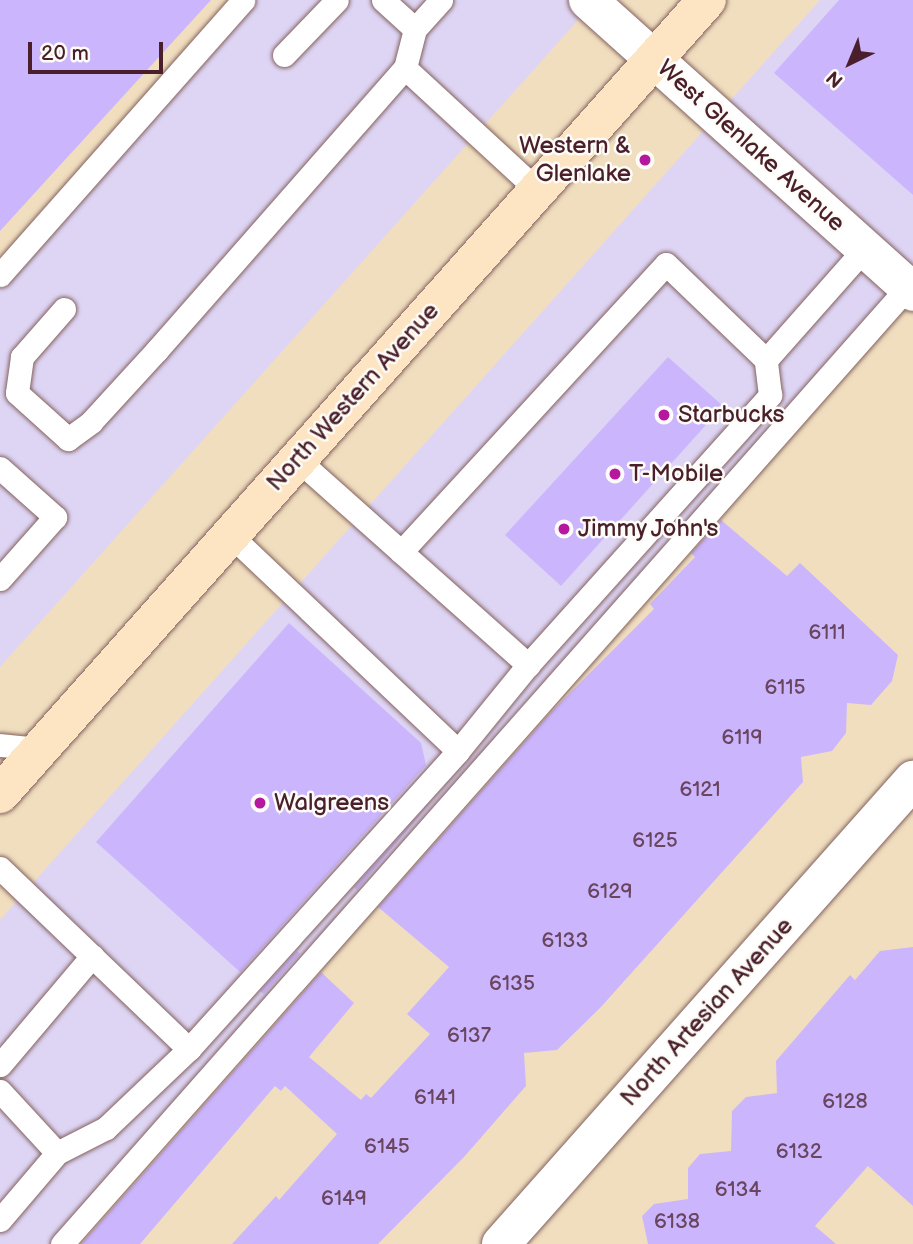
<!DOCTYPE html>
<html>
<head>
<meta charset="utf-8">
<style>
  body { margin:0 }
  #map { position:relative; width:913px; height:1244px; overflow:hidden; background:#f0debf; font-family:"Balsamiq Sans",sans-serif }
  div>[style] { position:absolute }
  .built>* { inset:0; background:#ded5f5 }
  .building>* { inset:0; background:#cbb6fe }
  .roads { filter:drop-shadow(0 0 2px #84625f) drop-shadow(0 0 2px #84625f) }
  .service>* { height:23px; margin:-11.5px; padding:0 11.5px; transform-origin:11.5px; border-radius:11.5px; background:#fff }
  .minor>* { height:38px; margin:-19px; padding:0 19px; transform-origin:19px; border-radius:19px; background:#fff }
  .secondary>* { height:38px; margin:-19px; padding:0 19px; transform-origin:19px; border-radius:19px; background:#fde5c4 }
  .dots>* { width:19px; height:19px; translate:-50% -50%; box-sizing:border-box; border:4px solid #fdfcf7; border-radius:50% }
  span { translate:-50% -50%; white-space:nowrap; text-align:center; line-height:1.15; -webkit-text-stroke:5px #fdfcf7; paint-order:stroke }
  .number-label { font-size:21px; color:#6a4560 }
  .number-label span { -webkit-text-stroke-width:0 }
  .poi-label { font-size:24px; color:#4a1f2b }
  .right { translate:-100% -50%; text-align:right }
  .left { translate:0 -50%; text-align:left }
  .street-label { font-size:24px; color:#4a1f2b }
  .north { position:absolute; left:815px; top:28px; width:70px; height:70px; -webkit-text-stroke:5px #fdfcf7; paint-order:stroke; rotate:223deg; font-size:19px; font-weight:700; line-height:28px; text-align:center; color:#4a1f2b }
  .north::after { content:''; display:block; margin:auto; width:24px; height:32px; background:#4a1f2b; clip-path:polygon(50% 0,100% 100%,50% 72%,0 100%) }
  .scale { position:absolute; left:28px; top:42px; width:135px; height:32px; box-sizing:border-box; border:4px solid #4a1f2b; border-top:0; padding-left:9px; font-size:21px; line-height:24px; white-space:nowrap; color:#4a1f2b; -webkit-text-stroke:5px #fdfcf7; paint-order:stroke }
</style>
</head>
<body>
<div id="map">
  <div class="built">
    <div style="clip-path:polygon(234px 0,596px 0,0 667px,0 262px)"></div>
    <div style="clip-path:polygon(820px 0,913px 0,913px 288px,61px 1244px,0 1244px,0 920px)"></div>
  </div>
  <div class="building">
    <div style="clip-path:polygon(0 0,211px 0,0 231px)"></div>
    <div style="clip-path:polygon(839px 0,913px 0,913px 195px,774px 73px)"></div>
    <div style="clip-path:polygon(668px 357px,723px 406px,561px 586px,505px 535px)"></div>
    <div style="clip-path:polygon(721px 520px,787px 576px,800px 563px,898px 655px,892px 681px,871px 705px,847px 703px,846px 733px,832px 751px,801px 757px,803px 782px,600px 1008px,557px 1050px,524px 1053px,526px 1086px,464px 1157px,378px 1244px,232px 1244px,276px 1196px,279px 1200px,337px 1134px,285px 1086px,281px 1091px,275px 1086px,140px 1244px,81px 1244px,321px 972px,354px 1003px,309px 1057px,361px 1100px,366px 1094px,371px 1098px,430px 1034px,407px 1014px,449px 967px,378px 907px,551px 712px,654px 609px,650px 604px,695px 557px,691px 553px)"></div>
    <div style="clip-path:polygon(289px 623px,421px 743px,426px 765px,240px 972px,96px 842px)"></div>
    <div style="clip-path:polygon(434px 798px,357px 890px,354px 887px)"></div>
    <div style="clip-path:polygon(913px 947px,913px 1206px,868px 1166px,815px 1226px,836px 1244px,648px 1244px,642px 1216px,654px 1204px,688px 1199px,688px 1168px,700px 1154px,731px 1151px,732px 1111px,746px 1097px,777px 1093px,776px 1061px,850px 975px,855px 980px,880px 951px)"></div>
    <div style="clip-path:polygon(297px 951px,300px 954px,264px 994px,260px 991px)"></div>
  </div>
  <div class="roads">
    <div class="service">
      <div style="left:383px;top:0;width:43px;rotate:42.2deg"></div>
      <div style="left:415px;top:29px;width:39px;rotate:-48deg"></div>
      <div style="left:284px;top:55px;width:76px;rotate:-46.1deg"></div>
      <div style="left:405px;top:68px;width:40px;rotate:-75.6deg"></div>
      <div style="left:0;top:275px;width:367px;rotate:-48.5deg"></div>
      <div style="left:64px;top:309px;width:64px;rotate:131.2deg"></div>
      <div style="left:22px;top:357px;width:36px;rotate:98deg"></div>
      <div style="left:17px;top:393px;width:69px;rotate:42deg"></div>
      <div style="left:68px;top:439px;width:29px;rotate:-36deg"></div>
      <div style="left:91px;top:422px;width:98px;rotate:-47.5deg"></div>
      <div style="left:157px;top:350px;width:376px;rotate:-48.7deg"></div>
      <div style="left:405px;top:68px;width:180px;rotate:42.7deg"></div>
      <div style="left:297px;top:459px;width:310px;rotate:41.7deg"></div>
      <div style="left:528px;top:665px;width:111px;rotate:129.1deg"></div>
      <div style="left:0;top:468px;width:74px;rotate:41.7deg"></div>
      <div style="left:55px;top:517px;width:83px;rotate:131.6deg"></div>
      <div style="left:401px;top:552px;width:391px;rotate:-47.4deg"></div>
      <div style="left:666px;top:264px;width:139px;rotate:43.8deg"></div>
      <div style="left:766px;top:360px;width:149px;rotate:-48.5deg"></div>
      <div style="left:528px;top:665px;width:363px;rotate:-48.1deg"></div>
      <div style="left:770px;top:395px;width:35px;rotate:-97deg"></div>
      <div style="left:0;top:745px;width:40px;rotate:5.7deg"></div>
      <div style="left:0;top:868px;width:262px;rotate:43.8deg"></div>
      <div style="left:0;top:1065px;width:143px;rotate:-49.8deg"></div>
      <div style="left:0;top:1091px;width:84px;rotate:47.4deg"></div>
      <div style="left:0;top:1220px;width:88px;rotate:-49.6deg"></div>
      <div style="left:57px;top:1153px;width:55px;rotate:-27deg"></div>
      <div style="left:106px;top:1128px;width:115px;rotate:-43.6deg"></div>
      <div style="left:189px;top:1049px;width:401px;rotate:-47.9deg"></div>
      <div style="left:458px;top:751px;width:314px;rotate:-136.5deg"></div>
      <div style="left:62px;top:1244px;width:1285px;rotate:-48.53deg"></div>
    </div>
    <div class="minor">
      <div style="left:588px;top:0;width:437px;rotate:41.9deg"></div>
      <div style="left:501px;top:1244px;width:621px;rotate:-48.4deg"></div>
    </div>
    <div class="secondary">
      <div style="left:0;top:794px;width:1063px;rotate:-48.32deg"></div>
    </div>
  </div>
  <div class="dots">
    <div style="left:645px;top:160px;background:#b5179e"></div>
    <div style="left:664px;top:415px;background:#b5179e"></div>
    <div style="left:615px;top:474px;background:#b5179e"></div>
    <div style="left:564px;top:529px;background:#b5179e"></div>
    <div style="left:260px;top:803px;background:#b5179e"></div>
  </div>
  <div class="number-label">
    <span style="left:827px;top:633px">6111</span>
    <span style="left:785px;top:688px">6115</span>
    <span style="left:742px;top:738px">6119</span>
    <span style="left:700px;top:790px">6121</span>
    <span style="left:655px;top:841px">6125</span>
    <span style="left:610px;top:892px">6129</span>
    <span style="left:565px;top:941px">6133</span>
    <span style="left:512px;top:984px">6135</span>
    <span style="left:469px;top:1036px">6137</span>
    <span style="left:435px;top:1098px">6141</span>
    <span style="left:845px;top:1102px">6128</span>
    <span style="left:387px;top:1147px">6145</span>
    <span style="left:799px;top:1152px">6132</span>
    <span style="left:738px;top:1190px">6134</span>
    <span style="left:344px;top:1199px">6149</span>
    <span style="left:677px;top:1222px">6138</span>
  </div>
  <div class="poi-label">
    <span class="right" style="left:631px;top:160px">Western &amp;<br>Glenlake</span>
    <span class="left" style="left:678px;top:415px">Starbucks</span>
    <span class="left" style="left:629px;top:474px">T-Mobile</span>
    <span class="left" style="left:578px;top:529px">Jimmy John's</span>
    <span class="left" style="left:274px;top:803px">Walgreens</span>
  </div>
  <div class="street-label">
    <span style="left:751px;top:146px;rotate:42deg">West Glenlake Avenue</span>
    <span style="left:353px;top:397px;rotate:-48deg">North Western Avenue</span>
    <span style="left:707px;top:1012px;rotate:-48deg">North Artesian Avenue</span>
  </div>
  <div class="north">N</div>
  <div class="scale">20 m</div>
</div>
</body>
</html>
